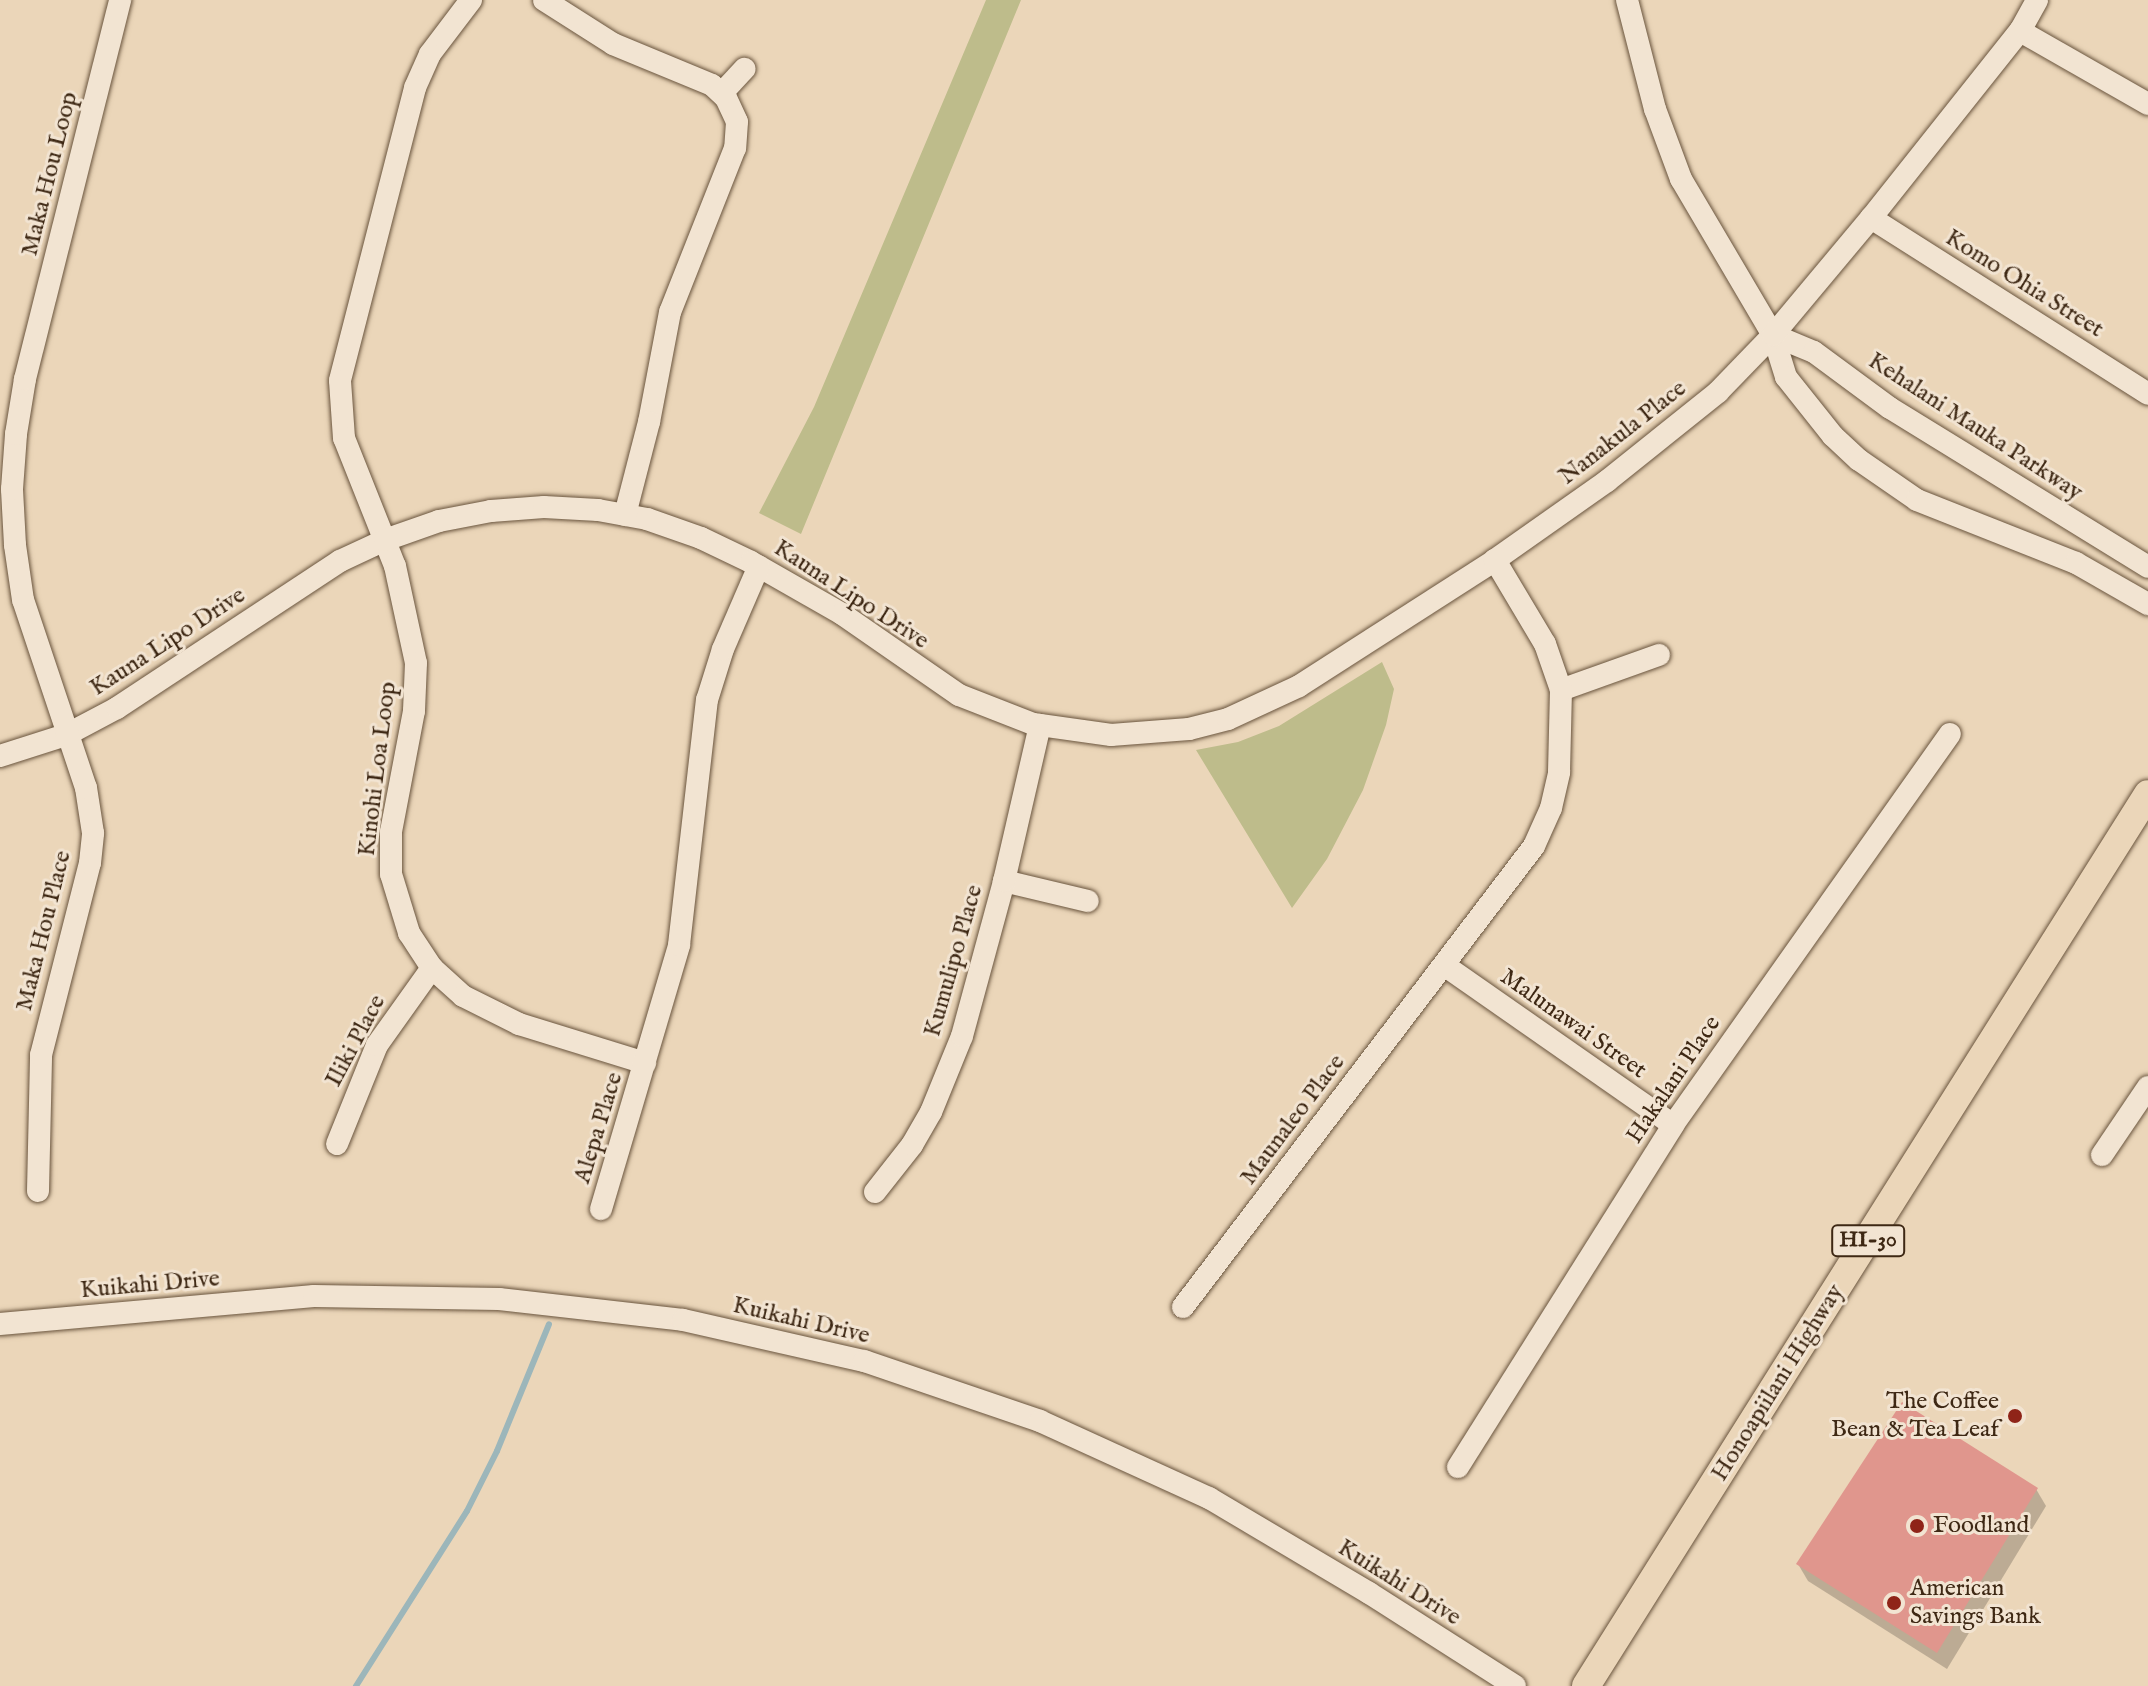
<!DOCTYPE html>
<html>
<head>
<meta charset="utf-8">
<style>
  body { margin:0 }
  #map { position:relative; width:2148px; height:1686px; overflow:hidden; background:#ebd6b9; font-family:"IM FELL English",serif }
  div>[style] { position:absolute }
  .green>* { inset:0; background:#bebc8b }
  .shadow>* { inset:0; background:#0003 }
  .stream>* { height:6px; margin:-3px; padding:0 3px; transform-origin:3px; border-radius:3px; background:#9cb6ba }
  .building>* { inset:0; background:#e0968d }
  .roads { filter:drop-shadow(0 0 2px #69543d) drop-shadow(0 0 2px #69543d) }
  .minor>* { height:22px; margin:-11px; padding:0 11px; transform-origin:11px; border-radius:11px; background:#f2e4d2 }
  .major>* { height:28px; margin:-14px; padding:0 14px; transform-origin:14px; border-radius:14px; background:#ebd6b9 }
  .dots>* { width:22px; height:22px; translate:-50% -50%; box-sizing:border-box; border:4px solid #f2e4d2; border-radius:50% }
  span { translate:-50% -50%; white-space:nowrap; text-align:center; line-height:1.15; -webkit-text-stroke:6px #f2e4d2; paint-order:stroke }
  .shield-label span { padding:2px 6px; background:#f2e4d2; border:2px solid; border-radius:6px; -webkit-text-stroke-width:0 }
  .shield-label { font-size:22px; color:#3e2814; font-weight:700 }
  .street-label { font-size:24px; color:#3e2814 }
  .poi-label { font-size:24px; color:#3e2814 }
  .right { translate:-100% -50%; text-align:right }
  .left { translate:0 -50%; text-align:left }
</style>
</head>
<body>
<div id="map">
  <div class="green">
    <div style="clip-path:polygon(986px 0,1021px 0,801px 534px,759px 513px,814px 407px)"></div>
    <div style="clip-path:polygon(1382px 662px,1394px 689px,1386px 725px,1363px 790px,1327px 859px,1292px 908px,1196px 750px,1238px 742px,1279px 726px)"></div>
  </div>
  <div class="shadow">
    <div style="clip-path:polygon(2036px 1489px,2046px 1506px,1947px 1669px,1808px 1581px,1798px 1564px)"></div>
  </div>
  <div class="stream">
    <div style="left:356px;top:1686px;width:207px;rotate:-57.6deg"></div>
    <div style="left:467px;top:1511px;width:67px;rotate:-63.4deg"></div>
    <div style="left:497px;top:1451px;width:137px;rotate:-67.7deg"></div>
  </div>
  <div class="building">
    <div style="clip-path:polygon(1902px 1402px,2038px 1488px,1937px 1653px,1796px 1564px)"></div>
  </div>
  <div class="roads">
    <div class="minor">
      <div style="left:471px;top:0;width:68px;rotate:127.2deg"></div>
      <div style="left:430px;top:54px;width:37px;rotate:114deg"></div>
      <div style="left:415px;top:88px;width:302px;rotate:104.4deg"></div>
      <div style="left:340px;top:381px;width:57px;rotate:86deg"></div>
      <div style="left:344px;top:438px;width:138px;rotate:68.3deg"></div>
      <div style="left:395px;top:566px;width:99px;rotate:77.8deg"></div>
      <div style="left:416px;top:663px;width:48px;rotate:92.4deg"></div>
      <div style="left:414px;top:711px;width:123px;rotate:100.8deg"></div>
      <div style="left:391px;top:832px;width:42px;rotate:90deg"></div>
      <div style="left:391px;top:874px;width:62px;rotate:73deg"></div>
      <div style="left:409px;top:933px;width:42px;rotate:56.7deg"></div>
      <div style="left:432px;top:968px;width:42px;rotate:42.1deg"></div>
      <div style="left:463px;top:996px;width:63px;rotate:26.6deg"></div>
      <div style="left:519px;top:1024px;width:132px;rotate:17.2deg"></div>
      <div style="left:544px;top:0;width:82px;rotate:32.5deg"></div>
      <div style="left:613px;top:44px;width:107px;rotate:22.5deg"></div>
      <div style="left:712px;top:85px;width:19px;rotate:43deg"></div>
      <div style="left:726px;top:98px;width:26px;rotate:65deg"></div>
      <div style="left:737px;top:122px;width:26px;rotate:94deg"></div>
      <div style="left:735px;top:148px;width:176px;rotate:111.6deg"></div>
      <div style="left:670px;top:312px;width:112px;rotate:100.8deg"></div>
      <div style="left:649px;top:422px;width:96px;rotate:104.5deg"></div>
      <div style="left:1627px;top:0;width:113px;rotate:75.6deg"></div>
      <div style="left:1655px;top:109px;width:75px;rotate:69.6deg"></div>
      <div style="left:1681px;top:179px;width:181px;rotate:59.5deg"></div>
      <div style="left:1773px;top:335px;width:44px;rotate:72.8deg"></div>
      <div style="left:1786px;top:377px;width:75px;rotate:51.5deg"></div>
      <div style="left:1833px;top:436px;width:35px;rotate:43deg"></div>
      <div style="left:1859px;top:460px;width:70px;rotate:34.6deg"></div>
      <div style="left:1917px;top:500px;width:171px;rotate:21.6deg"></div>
      <div style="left:2076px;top:563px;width:83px;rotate:29.7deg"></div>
      <div style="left:2020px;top:31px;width:147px;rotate:29.7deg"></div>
      <div style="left:722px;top:93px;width:33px;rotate:-47deg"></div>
      <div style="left:1871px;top:218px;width:328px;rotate:32.4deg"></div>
      <div style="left:1773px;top:335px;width:44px;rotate:22.5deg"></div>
      <div style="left:1814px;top:352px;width:94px;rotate:36.4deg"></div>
      <div style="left:1890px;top:408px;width:303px;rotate:31.6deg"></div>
      <div style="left:1561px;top:690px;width:104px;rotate:-19.7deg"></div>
      <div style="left:0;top:756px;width:69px;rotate:-17.7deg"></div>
      <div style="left:66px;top:735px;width:58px;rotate:-27.9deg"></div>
      <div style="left:117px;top:708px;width:267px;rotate:-33.4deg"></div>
      <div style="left:340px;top:561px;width:50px;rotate:-25deg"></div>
      <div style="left:385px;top:540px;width:57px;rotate:-19.4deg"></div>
      <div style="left:439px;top:521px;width:53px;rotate:-10.9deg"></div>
      <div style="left:491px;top:511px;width:53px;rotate:-4.3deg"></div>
      <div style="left:544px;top:507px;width:54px;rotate:3.2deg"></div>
      <div style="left:598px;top:510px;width:50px;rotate:10.4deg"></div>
      <div style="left:647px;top:519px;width:57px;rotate:19.4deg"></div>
      <div style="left:701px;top:538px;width:55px;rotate:25.6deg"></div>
      <div style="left:751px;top:562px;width:105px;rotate:29.7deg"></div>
      <div style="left:842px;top:614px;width:142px;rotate:34.7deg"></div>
      <div style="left:959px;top:695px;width:79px;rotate:21.4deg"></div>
      <div style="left:1033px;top:724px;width:79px;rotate:8deg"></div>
      <div style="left:1111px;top:735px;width:78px;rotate:-4.4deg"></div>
      <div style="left:1189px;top:729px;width:40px;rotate:-14.4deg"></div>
      <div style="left:1228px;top:719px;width:78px;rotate:-24.9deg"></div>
      <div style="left:1299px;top:686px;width:233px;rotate:-32.7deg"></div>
      <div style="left:1495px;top:560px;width:137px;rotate:-35.2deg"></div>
      <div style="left:1607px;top:481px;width:142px;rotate:-38.7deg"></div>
      <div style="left:1718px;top:392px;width:79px;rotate:-46deg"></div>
      <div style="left:1773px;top:335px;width:153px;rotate:-50.1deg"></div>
      <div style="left:1871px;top:218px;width:239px;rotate:-51.5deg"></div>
      <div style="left:2020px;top:31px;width:35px;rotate:-61deg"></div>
      <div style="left:1004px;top:881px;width:86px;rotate:13.4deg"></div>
      <div style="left:1444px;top:965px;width:279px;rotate:34.9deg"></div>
      <div style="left:337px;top:1144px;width:107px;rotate:-68deg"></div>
      <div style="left:377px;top:1045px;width:95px;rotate:-54.5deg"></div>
      <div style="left:2102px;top:1155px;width:82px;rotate:-55.9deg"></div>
      <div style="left:38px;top:1191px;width:136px;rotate:-88.7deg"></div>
      <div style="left:41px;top:1055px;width:198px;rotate:-75.7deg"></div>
      <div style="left:90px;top:863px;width:30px;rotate:-84deg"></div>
      <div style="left:93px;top:833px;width:46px;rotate:-98.8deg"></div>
      <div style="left:86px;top:788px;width:198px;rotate:-108.5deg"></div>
      <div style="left:23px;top:600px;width:56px;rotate:-98.3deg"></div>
      <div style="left:15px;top:545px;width:56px;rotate:-93.1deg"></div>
      <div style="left:12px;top:489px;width:55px;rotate:-85.8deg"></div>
      <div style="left:16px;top:434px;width:56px;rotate:-80.7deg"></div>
      <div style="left:25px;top:379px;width:391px;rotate:-75.9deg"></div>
      <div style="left:875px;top:1192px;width:60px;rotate:-51.8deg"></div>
      <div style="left:912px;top:1145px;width:38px;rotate:-60deg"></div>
      <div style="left:931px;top:1112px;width:82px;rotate:-67.8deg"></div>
      <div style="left:962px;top:1036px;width:161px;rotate:-74.8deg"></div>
      <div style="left:1004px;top:881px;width:160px;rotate:-77deg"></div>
      <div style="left:601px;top:1209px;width:275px;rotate:-73.5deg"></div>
      <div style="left:679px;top:945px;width:247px;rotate:-83.5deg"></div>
      <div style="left:707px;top:700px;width:53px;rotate:-72.6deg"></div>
      <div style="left:723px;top:649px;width:90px;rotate:-66.6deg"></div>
      <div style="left:1183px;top:1307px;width:579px;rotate:-52.71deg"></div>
      <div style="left:1534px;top:846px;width:42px;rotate:-65.9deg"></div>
      <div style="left:1551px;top:808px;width:37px;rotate:-77deg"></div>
      <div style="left:1559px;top:772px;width:82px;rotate:-88.6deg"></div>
      <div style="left:1561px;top:690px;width:49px;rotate:-109.2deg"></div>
      <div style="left:1545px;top:644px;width:98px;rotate:-120.8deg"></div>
      <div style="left:0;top:1324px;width:315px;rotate:-5.1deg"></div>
      <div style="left:314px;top:1296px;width:185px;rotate:0.9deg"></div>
      <div style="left:499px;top:1299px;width:185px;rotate:6.5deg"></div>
      <div style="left:683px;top:1320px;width:186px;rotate:12.8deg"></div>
      <div style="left:864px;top:1361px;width:186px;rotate:18.8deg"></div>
      <div style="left:1040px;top:1421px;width:186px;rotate:24.5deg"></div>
      <div style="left:1209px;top:1498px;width:186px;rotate:30.7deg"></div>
      <div style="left:1369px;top:1593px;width:173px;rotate:32.5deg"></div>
      <div style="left:1458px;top:1467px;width:404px;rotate:-57.8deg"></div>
      <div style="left:1673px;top:1125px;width:479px;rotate:-54.7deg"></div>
    </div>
    <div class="major">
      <div style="left:1586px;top:1686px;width:1054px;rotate:-57.79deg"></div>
    </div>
  </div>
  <div class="dots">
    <div style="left:2015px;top:1416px;background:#8f2418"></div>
    <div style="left:1917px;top:1526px;background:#8f2418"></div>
    <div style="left:1894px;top:1603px;background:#8f2418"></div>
  </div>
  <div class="shield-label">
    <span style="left:1868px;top:1241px">HI-30</span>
  </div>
  <div class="street-label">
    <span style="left:50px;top:174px;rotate:-76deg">Maka Hou Loop</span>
    <span style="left:2024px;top:284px;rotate:32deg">Komo Ohia Street</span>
    <span style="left:1975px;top:427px;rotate:33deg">Kehalani Mauka Parkway</span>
    <span style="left:1623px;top:433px;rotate:-38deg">Nanakula Place</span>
    <span style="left:851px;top:595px;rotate:33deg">Kauna Lipo Drive</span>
    <span style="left:168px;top:642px;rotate:-33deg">Kauna Lipo Drive</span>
    <span style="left:378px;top:769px;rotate:-83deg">Kinohi Loa Loop</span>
    <span style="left:44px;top:931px;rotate:-76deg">Maka Hou Place</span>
    <span style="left:954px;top:961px;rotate:-74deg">Kumulipo Place</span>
    <span style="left:1573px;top:1024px;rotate:35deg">Malunawai Street</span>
    <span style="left:356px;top:1041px;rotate:-62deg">Iliki Place</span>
    <span style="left:1674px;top:1080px;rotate:-56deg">Hakalani Place</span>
    <span style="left:1293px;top:1120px;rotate:-53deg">Maunaleo Place</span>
    <span style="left:599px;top:1128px;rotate:-73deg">Alepa Place</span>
    <span style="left:150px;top:1285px;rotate:-5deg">Kuikahi Drive</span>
    <span style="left:801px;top:1321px;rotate:13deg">Kuikahi Drive</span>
    <span style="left:1778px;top:1383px;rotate:-58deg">Honoapiilani Highway</span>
    <span style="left:1399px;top:1583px;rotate:32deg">Kuikahi Drive</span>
  </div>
  <div class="poi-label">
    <span class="right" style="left:1999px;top:1416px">The Coffee<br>Bean &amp; Tea Leaf</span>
    <span class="left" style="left:1933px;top:1526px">Foodland</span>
    <span class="left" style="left:1910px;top:1603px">American<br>Savings Bank</span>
  </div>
</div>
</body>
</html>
